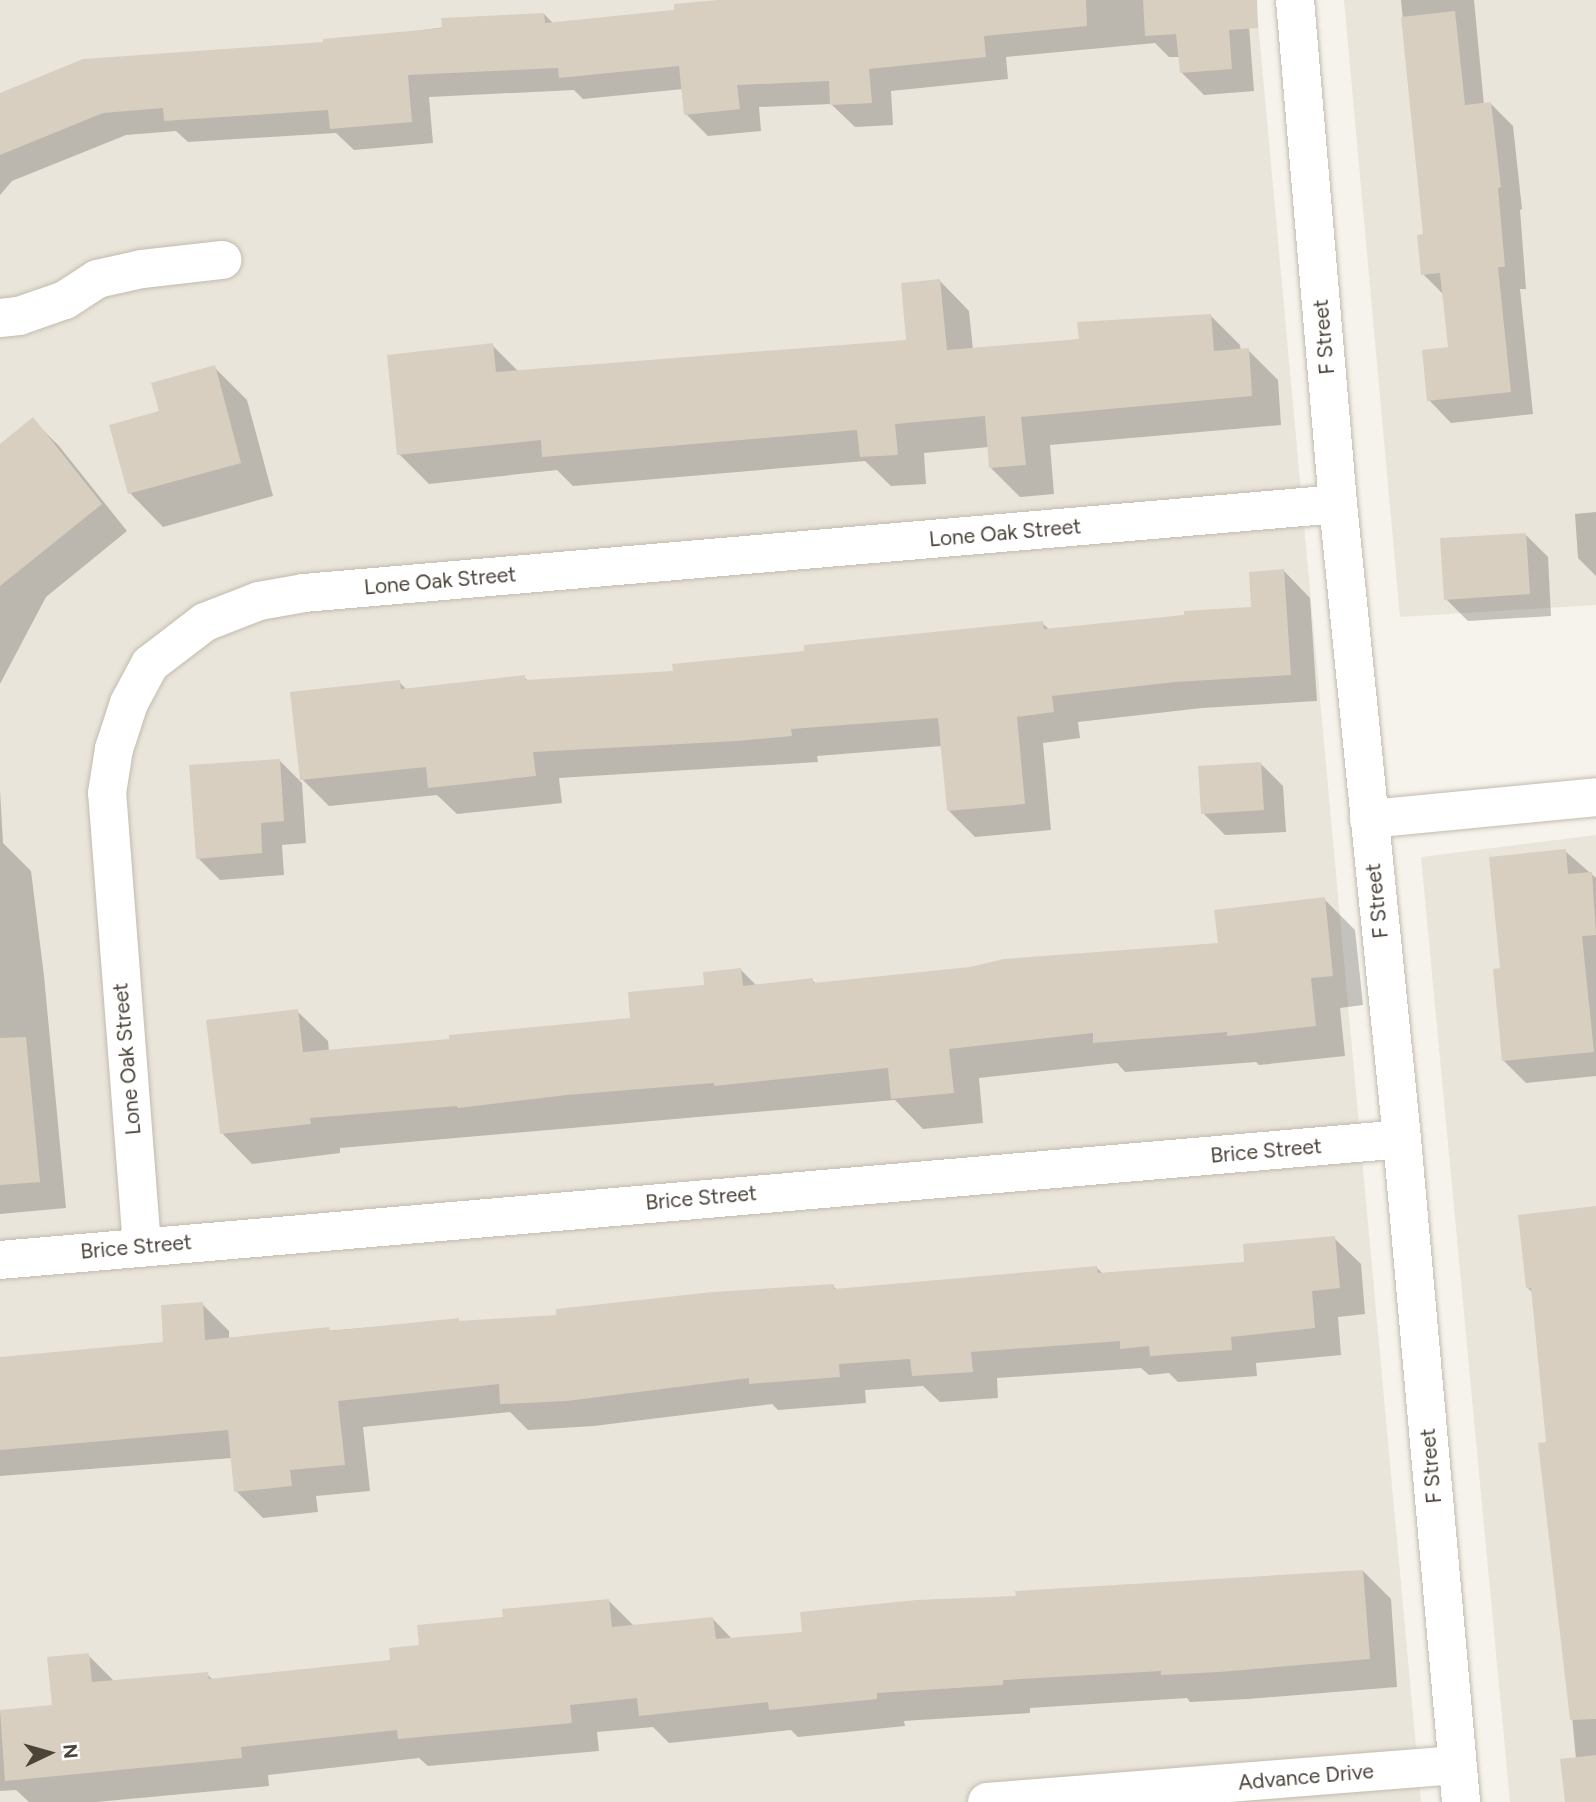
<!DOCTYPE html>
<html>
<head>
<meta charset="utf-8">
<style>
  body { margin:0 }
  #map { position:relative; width:1596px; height:1802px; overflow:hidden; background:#f6f3ec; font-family:Figtree,sans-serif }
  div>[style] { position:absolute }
  .residential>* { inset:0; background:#eae5da }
  .shadow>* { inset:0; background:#0003 }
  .building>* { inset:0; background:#d8cfc1 }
  .roads { filter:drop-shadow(0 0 2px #c2bbae) drop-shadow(0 0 2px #c2bbae) }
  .minor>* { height:38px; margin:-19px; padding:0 19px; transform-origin:19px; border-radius:19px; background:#fff }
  span { translate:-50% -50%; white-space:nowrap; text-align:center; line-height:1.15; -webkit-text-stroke:5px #fff; paint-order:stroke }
  .street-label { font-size:21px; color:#4b4439 }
  .north { position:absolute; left:14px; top:1718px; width:70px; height:70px; -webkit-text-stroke:5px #fff; paint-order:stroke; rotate:85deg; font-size:19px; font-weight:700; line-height:28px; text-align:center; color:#4b4439 }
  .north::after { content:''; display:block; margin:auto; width:24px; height:32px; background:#4b4439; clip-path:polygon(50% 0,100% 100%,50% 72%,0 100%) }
</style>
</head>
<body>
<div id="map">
  <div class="residential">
    <div style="clip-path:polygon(0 0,1256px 0,1421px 1802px,0 1802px)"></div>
    <div style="clip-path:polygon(1344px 0,1596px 0,1596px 605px,1400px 617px)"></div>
    <div style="clip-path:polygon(1596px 835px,1596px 1802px,1510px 1802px,1421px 857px)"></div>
  </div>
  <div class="shadow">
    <div style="clip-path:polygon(773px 0,1247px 0,1254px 91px,1204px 95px,1182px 73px,1180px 57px,1169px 57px,1155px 43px,1006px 57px,1008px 79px,891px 91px,893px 125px,855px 127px,831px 104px,759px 107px,761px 131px,708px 136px,686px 114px,683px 89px,583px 99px,574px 90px,429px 97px,433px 143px,354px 150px,336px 133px,188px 142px,176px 131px,126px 135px,12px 181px,0 195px,0 95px,325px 43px,544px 14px,553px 23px)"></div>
    <div style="clip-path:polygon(1401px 0,1474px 0,1484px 105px,1491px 104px,1513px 126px,1522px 209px,1520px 210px,1526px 289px,1520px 289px,1533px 414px,1451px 423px,1429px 400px,1450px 349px,1444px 295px,1423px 274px,1425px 236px)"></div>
    <div style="clip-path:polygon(940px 281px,969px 311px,973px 350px,1081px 340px,1211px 316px,1240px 345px,1241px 351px,1248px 350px,1278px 380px,1281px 425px,1050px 445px,1054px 494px,1020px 497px,991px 468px,989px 447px,924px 453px,926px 484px,891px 486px,865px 461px,573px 486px,557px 470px,429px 484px,399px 454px,492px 345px,519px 372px,908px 341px)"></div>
    <div style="clip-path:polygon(214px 367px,247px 400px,273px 496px,163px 527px,130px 493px,161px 413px)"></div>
    <div style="clip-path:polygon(33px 420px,59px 446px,127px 531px,46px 597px,0 684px,0 446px)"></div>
    <div style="clip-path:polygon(1596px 512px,1596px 576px,1578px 558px,1575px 514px)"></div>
    <div style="clip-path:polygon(1525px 534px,1548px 557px,1551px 616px,1468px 621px,1446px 599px)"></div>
    <div style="clip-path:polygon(1284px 571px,1310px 598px,1317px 701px,1202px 708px,1078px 722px,1080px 738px,1043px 743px,1051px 830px,975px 837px,949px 811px,942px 746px,817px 756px,818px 762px,559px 778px,562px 803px,457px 814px,437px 795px,329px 806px,302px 779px,399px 682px,407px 690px,524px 677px,528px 681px,675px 672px,1042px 623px,1050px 630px,1253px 609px)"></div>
    <div style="clip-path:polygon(279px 760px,302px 783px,306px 843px,282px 845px,284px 875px,220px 880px,198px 858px)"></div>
    <div style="clip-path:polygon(1261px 764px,1283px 786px,1286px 832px,1225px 835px,1203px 813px)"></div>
    <div style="clip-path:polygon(0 790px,3px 843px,31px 871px,44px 976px,66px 1208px,0 1214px)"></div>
    <div style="clip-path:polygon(1565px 851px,1596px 878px,1596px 1076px,1526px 1083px,1504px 1061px)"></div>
    <div style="clip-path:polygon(1324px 899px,1355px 930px,1363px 1005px,1340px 1008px,1345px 1056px,1259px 1065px,1256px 1062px,1125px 1072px,1117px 1063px,979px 1078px,983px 1123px,923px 1129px,895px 1100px,340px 1148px,340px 1153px,252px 1164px,222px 1133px,297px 1011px,328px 1041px,329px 1051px,451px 1041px,632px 1020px,741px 970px,757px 986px,812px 980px,816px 984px,1219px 945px)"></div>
    <div style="clip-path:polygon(1596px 1208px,1596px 1802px,1567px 1802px,1576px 1759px,1533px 1293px,1528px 1288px)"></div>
    <div style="clip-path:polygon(1334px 1238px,1361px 1264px,1365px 1314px,1338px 1317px,1341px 1355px,1256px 1363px,1257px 1376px,1178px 1382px,1169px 1373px,1149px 1375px,1141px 1368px,997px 1378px,998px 1398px,940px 1402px,923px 1386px,865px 1390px,866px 1403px,778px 1410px,772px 1404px,594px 1426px,528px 1430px,510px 1412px,363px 1427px,370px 1491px,316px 1496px,318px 1512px,263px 1518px,236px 1491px,232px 1458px,0 1476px,0 1361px,165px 1343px,202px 1304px,229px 1331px,229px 1339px,458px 1320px,461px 1322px,558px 1317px,833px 1286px,837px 1290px,1097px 1268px,1103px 1274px,1246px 1264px)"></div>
    <div style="clip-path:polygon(1363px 1571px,1391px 1599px,1397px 1687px,1248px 1699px,1190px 1702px,1187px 1698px,1030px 1708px,1030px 1713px,904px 1721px,905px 1726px,798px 1737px,791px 1730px,669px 1743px,653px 1727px,597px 1732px,599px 1751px,428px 1766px,419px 1758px,268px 1775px,269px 1786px,96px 1802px,29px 1802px,16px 1790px,0 1791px,0 1712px,53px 1707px,88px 1655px,115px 1682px,207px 1674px,214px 1681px,392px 1662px,421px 1647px,505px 1619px,609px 1601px,635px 1627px,713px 1619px,733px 1640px,804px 1634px,1017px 1598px)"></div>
  </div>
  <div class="building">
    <div style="clip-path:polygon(718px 0,1086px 0,1087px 26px,984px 36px,986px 57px,869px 69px,872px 103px,830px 105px,829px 81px,737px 85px,740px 109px,684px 115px,679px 66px,559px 78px,558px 68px,408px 75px,412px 122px,330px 129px,328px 110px,164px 121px,163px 108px,103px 113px,0 155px,0 93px,83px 59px,323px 42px,323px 39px,442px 28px,441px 18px,544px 13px,545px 23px,674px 10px,674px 4px)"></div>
    <div style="clip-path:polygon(1143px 0,1257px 0,1258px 28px,1229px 30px,1232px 69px,1180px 73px,1176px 34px,1145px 36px)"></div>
    <div style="clip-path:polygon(1455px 11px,1465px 105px,1491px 102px,1501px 187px,1498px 188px,1505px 267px,1498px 267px,1511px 392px,1427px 401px,1422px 350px,1448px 347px,1440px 273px,1421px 275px,1417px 235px,1423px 234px,1401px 17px)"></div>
    <div style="clip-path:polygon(940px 279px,947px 350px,1079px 339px,1077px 322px,1211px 314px,1214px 351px,1249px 348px,1252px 396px,1021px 417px,1026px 465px,989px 468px,985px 416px,895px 424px,898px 455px,860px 457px,857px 430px,542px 457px,541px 440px,397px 455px,387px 355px,493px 343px,496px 372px,906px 340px,901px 283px)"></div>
    <div style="clip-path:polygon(215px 365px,241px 463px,128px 494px,109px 425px,159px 411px,151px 383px)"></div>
    <div style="clip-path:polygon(33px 417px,102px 504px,0 586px,0 444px)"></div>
    <div style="clip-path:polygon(1526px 533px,1530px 594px,1444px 600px,1440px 538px)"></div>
    <div style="clip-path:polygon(1284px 569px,1291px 675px,1175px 682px,1052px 696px,1054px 712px,1017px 717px,1025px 804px,947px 811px,938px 718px,791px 729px,792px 736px,737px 741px,533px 752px,536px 776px,428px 788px,426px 767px,300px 780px,290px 692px,400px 680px,401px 689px,525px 675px,525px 680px,673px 671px,672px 664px,804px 651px,804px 645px,1043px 621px,1044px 629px,1184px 615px,1184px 611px,1251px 607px,1249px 572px)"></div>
    <div style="clip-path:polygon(280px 759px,284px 821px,261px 823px,262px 853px,196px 859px,189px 765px)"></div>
    <div style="clip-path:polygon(1261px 762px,1264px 810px,1201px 814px,1198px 766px)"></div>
    <div style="clip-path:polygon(1566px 849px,1568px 874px,1592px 872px,1596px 935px,1582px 936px,1594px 1052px,1502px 1061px,1493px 969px,1500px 968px,1489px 857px)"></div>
    <div style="clip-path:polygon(1325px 897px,1333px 976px,1311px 978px,1316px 1026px,1227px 1036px,1227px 1032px,1093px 1043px,1093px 1033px,949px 1049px,954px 1093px,891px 1099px,888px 1068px,714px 1086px,714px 1083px,567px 1095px,458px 1108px,457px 1106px,310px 1118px,311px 1124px,220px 1134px,206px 1020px,298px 1009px,303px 1052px,449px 1039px,449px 1035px,630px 1018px,628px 992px,704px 985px,703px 972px,741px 968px,743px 986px,813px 978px,813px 983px,970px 967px,1004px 959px,1218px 943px,1214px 910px)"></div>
    <div style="clip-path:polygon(26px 1037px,40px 1182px,0 1185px,0 1038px)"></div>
    <div style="clip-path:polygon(1596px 1206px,1596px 1719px,1570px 1720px,1538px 1443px,1546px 1442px,1531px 1288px,1526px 1288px,1518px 1215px)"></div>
    <div style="clip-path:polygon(1335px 1236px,1340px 1288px,1312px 1291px,1315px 1328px,1231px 1337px,1232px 1350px,1150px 1356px,1149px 1346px,1120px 1349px,1120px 1341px,971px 1352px,973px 1372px,912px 1376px,910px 1359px,839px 1364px,840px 1377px,749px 1384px,749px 1378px,567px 1401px,500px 1404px,499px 1384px,338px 1401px,345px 1465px,290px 1470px,292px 1486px,234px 1492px,228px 1430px,0 1450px,0 1357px,163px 1342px,161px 1305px,203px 1302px,205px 1340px,329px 1327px,330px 1331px,459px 1318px,459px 1321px,556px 1315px,556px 1309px,713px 1292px,834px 1284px,834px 1289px,1097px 1266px,1098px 1273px,1244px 1262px,1243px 1244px)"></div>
    <div style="clip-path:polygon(1363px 1570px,1370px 1659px,1219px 1672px,1161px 1675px,1161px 1671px,1003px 1680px,1003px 1685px,877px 1693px,877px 1699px,769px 1710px,768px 1702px,639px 1716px,637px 1698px,570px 1705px,572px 1723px,398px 1739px,397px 1730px,241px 1747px,242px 1758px,5px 1781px,0 1710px,52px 1705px,47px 1657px,89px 1653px,92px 1682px,208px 1672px,209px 1679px,390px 1660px,389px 1648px,419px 1645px,417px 1625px,503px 1617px,502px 1609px,609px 1599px,612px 1627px,713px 1617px,716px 1639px,802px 1632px,800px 1612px,916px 1600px,1016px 1596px,1015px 1591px)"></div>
    <div style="clip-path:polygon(1596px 1755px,1596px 1802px,1565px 1802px,1560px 1759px)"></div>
  </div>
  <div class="roads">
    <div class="minor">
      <div style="left:1295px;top:0;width:506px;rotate:85.12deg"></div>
      <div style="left:1338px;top:504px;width:638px;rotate:84.24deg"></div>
      <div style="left:1402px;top:1139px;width:666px;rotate:84.91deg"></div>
      <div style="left:0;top:318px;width:19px;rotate:-6deg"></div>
      <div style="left:19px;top:316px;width:49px;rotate:-19.2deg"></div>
      <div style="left:65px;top:300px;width:38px;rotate:-33deg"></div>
      <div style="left:97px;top:279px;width:46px;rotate:-12.5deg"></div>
      <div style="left:142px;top:269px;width:81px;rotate:-6.4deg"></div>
      <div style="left:1369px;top:819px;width:228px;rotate:-5.5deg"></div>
      <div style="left:142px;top:1246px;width:454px;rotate:-94.4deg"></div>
      <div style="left:107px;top:793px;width:45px;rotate:-81deg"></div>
      <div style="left:114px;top:749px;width:48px;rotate:-71.9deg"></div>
      <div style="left:129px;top:703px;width:44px;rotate:-61.7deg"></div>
      <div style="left:150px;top:664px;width:69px;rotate:-37.4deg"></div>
      <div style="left:205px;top:622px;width:58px;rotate:-21.3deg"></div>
      <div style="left:259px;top:601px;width:46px;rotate:-10.1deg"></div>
      <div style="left:304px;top:593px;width:1038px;rotate:-4.92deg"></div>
      <div style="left:0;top:1260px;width:1407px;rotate:-4.93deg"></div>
      <div style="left:987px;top:1802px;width:471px;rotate:-4.5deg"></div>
    </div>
  </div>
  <div class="street-label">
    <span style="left:1324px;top:337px;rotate:-95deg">F Street</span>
    <span style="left:1005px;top:533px;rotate:-5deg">Lone Oak Street</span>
    <span style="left:440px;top:581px;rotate:-5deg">Lone Oak Street</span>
    <span style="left:1377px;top:901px;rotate:-96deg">F Street</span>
    <span style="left:127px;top:1059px;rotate:-95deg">Lone Oak Street</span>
    <span style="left:1266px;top:1151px;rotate:-5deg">Brice Street</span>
    <span style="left:701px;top:1198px;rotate:-5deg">Brice Street</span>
    <span style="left:136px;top:1247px;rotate:-5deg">Brice Street</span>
    <span style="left:1431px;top:1466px;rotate:-95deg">F Street</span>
    <span style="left:1306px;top:1777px;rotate:-5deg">Advance Drive</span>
  </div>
  <div class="north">N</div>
</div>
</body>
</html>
